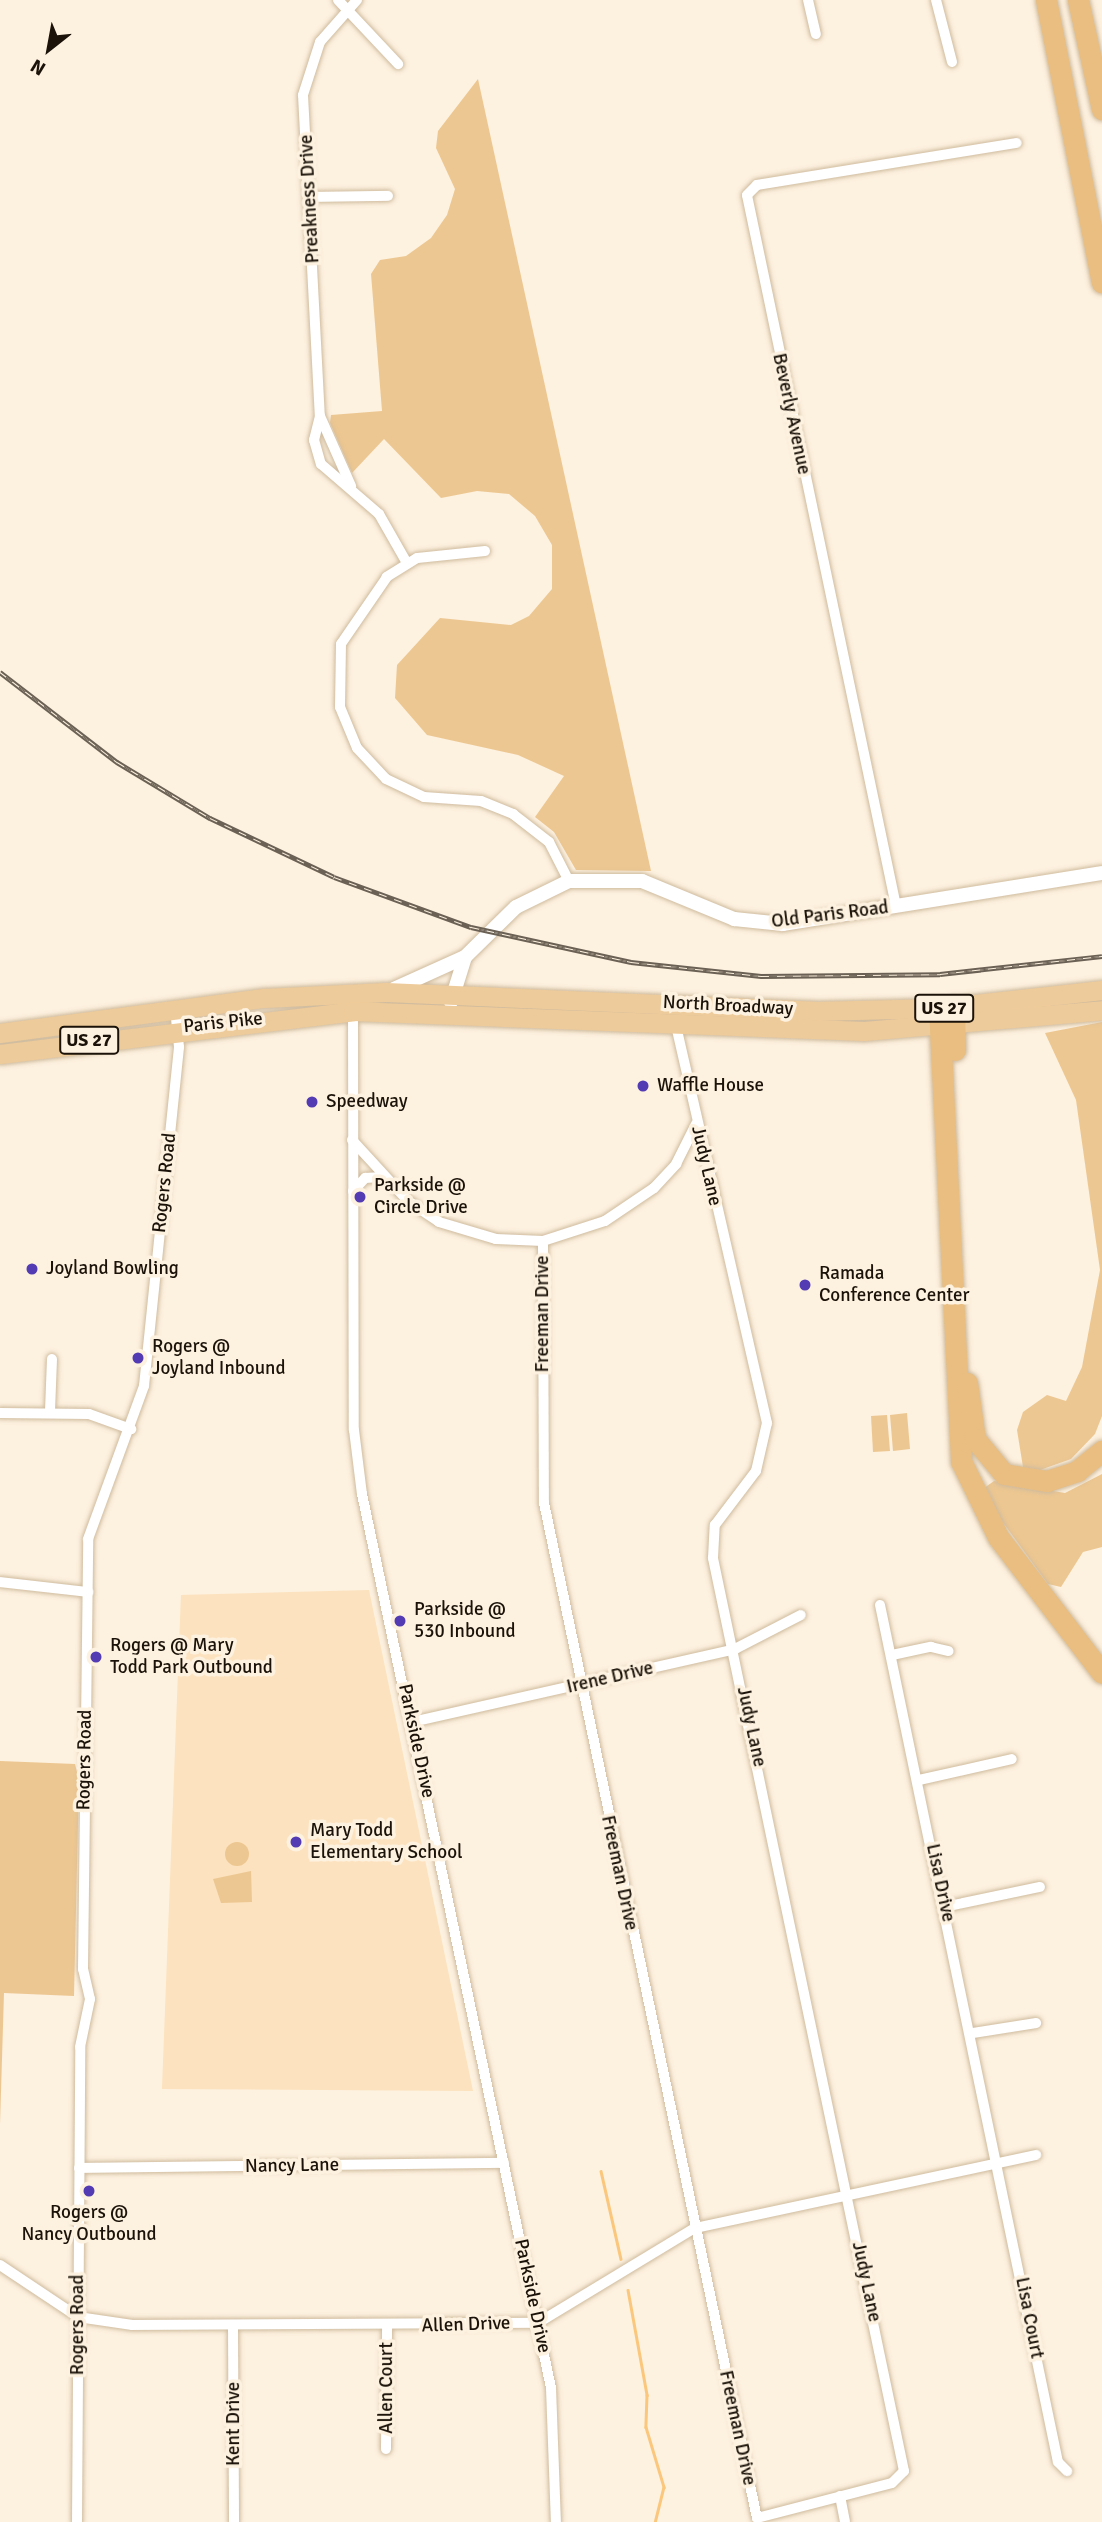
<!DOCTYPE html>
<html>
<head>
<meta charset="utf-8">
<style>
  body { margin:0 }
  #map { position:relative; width:1102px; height:2522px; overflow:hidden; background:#fdf1df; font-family:Signika,sans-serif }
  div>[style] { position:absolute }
  .built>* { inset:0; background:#fce2be }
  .green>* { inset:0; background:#edc791 }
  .round { border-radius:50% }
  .stream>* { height:2.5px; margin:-1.25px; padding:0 1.25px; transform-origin:1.25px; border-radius:1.25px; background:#fac77d }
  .roads { filter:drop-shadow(0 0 2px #cfbb9e) drop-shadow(0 0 2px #cfbb9e) }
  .minor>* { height:10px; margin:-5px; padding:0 5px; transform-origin:5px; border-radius:5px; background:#fff }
  .tertiary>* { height:14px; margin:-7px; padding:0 7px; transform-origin:7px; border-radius:7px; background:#fff }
  .trunk>* { height:19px; margin:-9.5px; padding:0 9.5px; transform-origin:9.5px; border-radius:9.5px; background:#eecb9a }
  .motorway>* { height:21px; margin:-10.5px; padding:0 10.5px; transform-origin:10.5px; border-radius:10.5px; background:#e9be80 }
  .rail>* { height:5px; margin-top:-2.5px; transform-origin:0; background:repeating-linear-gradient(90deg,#fdf1df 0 8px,#6b6154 0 16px); box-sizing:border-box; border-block:2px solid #6b6154 }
  .dots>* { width:19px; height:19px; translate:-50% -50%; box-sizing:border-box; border:4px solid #fdf1df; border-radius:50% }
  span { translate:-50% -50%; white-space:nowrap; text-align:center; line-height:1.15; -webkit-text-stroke:7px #fdf1df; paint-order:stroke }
  .shield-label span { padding:2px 5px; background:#fdf1df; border:2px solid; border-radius:5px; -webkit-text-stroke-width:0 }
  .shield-label { font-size:18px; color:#1b1309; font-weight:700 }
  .street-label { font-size:19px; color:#1b1309 }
  .poi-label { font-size:19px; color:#1b1309 }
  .left { translate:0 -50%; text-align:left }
  .north { position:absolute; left:14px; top:14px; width:70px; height:70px; -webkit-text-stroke:5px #fdf1df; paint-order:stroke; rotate:211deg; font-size:19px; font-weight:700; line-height:28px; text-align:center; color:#1b1309 }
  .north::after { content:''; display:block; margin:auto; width:24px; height:32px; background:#1b1309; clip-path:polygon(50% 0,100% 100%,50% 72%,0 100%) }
</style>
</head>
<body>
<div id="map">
  <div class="built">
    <div style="clip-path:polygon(369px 1590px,473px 2091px,162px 2089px,181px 1595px)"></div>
  </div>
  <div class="green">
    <div style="clip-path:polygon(478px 79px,651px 871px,576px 870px,554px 832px,535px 817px,564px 776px,518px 755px,427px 735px,395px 698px,397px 665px,440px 618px,511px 625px,529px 616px,552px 589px,552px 545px,535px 516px,509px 494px,477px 491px,441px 498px,384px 439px,352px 473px,330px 423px,331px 415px,382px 411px,371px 274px,380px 260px,406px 256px,431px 238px,447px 215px,455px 189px,436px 148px,438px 131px)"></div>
    <div style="clip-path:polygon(1102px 1022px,1102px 1416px,1095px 1434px,1071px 1459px,1040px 1470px,1023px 1467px,1017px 1430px,1023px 1412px,1047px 1395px,1066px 1401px,1082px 1367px,1100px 1270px,1076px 1100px,1045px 1033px)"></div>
    <div style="clip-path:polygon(907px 1413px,910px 1449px,893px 1451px,890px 1415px)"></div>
    <div style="clip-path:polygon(887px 1415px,890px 1451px,873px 1452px,871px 1416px)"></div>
    <div style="clip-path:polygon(1102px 1474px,1102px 1547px,1083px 1552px,1061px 1587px,1048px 1584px,980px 1491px,994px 1481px,1065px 1493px)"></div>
    <div style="clip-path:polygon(0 1761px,75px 1764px,79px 1780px,74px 1996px,4px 1993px,0 2125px)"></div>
    <div class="round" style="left:225px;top:1842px;width:24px;height:24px"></div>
    <div style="clip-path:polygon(251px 1871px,252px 1902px,221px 1903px,213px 1879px)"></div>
  </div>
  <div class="stream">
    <div style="left:601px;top:2171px;width:90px;rotate:77.2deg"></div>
    <div style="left:628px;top:2290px;width:107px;rotate:79.7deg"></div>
    <div style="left:647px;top:2395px;width:32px;rotate:92deg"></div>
    <div style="left:646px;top:2427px;width:63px;rotate:73.3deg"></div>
    <div style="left:664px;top:2487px;width:36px;rotate:104deg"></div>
  </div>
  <div class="roads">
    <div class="minor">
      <div style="left:338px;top:0;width:88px;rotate:46.8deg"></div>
      <div style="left:357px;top:0;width:56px;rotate:131.4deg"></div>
      <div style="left:320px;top:42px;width:56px;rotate:107.8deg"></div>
      <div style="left:303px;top:95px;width:321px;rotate:87deg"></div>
      <div style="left:320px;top:416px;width:25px;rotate:104deg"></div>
      <div style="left:314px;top:440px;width:25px;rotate:74deg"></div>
      <div style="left:321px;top:464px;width:77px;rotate:40.8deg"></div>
      <div style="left:379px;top:514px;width:56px;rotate:60.3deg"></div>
      <div style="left:808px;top:0;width:35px;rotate:77deg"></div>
      <div style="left:936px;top:0;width:64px;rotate:75.5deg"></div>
      <div style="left:312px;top:197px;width:76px;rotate:-0.8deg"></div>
      <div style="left:320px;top:416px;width:77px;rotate:66.1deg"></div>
      <div style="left:485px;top:551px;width:68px;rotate:174.1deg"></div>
      <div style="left:417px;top:558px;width:36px;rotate:148deg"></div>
      <div style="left:387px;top:577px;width:81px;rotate:124.5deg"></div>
      <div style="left:341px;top:644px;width:63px;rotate:90.9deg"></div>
      <div style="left:340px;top:707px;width:44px;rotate:67.5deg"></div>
      <div style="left:357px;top:748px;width:42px;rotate:46.9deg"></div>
      <div style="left:386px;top:779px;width:42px;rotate:25.3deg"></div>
      <div style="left:424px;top:797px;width:57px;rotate:4deg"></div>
      <div style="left:481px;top:801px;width:35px;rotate:22deg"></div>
      <div style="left:513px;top:814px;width:46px;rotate:37.9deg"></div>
      <div style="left:549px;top:842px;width:44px;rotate:62.9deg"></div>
      <div style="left:896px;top:906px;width:726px;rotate:-101.84deg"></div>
      <div style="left:747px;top:195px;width:14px;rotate:-45deg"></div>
      <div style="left:757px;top:185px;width:263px;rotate:-9.2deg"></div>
      <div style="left:353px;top:1007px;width:423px;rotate:89.9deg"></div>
      <div style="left:354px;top:1430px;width:64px;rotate:82.9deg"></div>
      <div style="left:362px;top:1494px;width:914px;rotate:78.06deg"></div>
      <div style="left:551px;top:2388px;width:134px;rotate:87.9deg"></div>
      <div style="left:352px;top:1140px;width:83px;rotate:47.4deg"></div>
      <div style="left:408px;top:1201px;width:37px;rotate:34deg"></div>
      <div style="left:439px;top:1222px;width:59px;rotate:16.6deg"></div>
      <div style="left:496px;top:1239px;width:47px;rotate:2.4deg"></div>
      <div style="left:543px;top:1241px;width:65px;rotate:-17.9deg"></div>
      <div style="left:605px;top:1221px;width:59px;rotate:-34deg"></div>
      <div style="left:654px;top:1188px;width:33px;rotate:-47deg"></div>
      <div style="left:676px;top:1164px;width:45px;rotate:-63.4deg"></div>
      <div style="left:353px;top:1191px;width:18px;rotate:-47deg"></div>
      <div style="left:365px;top:1178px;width:17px;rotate:-3deg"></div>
      <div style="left:543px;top:1241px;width:262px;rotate:89.8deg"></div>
      <div style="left:544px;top:1503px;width:1037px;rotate:78.15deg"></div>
      <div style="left:757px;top:2518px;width:139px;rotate:-14.5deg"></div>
      <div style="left:892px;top:2483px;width:17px;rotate:-45deg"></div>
      <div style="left:904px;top:2471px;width:933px;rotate:-101.82deg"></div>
      <div style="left:713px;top:1558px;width:33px;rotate:-87deg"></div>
      <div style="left:715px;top:1525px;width:68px;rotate:-52.8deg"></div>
      <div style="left:756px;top:1471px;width:49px;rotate:-77.1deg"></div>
      <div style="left:767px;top:1423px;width:411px;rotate:-102.9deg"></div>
      <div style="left:50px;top:1411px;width:52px;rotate:-87.8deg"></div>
      <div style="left:0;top:1413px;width:89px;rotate:0.6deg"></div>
      <div style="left:89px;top:1414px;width:45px;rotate:19.7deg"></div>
      <div style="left:0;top:1582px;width:89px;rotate:6.5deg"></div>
      <div style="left:880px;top:1605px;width:875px;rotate:78.27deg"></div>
      <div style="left:1058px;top:2462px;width:13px;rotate:45deg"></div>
      <div style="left:892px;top:1655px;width:40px;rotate:-12deg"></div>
      <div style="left:931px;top:1647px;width:18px;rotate:13deg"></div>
      <div style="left:412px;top:1722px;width:331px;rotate:-12.7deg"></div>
      <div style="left:735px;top:1649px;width:74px;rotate:-27.3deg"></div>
      <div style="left:919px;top:1780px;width:95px;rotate:-12.7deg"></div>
      <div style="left:944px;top:1907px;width:98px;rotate:-11.8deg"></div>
      <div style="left:973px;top:2033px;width:64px;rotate:-9deg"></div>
      <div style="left:79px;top:2168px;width:425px;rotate:-0.7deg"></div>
      <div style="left:0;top:2265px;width:94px;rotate:33.7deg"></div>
      <div style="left:78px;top:2317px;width:55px;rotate:8.4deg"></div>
      <div style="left:132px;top:2325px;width:406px;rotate:-0.3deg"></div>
      <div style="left:538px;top:2323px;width:184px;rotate:-31.2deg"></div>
      <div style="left:695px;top:2228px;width:349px;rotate:-12.1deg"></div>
      <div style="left:233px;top:2326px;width:196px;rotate:89.7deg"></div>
      <div style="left:386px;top:2449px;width:121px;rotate:-89.5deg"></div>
      <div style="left:840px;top:2496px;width:26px;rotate:79deg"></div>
      <div style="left:77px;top:2522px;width:475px;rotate:-89.6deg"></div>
      <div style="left:80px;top:2047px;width:49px;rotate:-78.2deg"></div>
      <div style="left:90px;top:1999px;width:31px;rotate:-103deg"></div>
      <div style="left:83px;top:1969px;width:430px;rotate:-89.3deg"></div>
      <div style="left:88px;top:1539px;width:163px;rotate:-69.9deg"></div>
      <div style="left:144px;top:1386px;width:341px;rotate:-84.1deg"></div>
      <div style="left:179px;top:1047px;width:39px;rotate:-96deg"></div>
    </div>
    <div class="tertiary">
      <div style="left:394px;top:989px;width:78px;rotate:-24.3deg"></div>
      <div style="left:465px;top:957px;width:71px;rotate:-44.4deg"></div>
      <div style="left:516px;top:907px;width:59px;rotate:-26.1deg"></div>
      <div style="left:569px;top:881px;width:73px"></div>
      <div style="left:642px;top:881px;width:100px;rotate:22.4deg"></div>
      <div style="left:734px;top:919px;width:49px;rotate:5.8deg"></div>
      <div style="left:783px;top:924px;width:323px;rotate:-9.1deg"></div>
      <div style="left:451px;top:1002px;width:47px;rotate:-72.7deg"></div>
    </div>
    <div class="trunk">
      <div style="left:0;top:1033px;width:266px;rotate:-7.6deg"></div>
      <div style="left:264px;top:998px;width:122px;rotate:-2.8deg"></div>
      <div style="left:386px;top:992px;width:429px;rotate:2.5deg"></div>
      <div style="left:815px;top:1011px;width:124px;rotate:-1.4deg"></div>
      <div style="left:939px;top:1008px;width:164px;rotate:-6.3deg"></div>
      <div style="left:0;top:1054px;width:356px;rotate:-6.9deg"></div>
      <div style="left:353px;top:1011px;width:511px;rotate:2.24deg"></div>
      <div style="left:864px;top:1031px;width:239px;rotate:-5deg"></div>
    </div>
    <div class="motorway">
      <div style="left:1046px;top:0;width:288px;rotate:78.8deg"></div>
      <div style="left:1078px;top:0;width:112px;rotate:77.6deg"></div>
      <div style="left:954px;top:1006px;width:44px;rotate:88.7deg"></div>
      <div style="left:939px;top:1008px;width:454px;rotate:87.2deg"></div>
      <div style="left:961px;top:1461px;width:85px;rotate:64deg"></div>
      <div style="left:998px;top:1537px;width:171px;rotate:52.6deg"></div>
      <div style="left:967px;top:1383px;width:57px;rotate:81.9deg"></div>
      <div style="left:975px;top:1439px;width:45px;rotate:50.4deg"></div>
      <div style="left:1004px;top:1474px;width:44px;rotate:9.2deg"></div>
      <div style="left:1047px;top:1481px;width:32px;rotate:-18deg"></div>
      <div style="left:1077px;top:1471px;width:32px;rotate:-39deg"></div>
    </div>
  </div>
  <div class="rail">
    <div style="left:0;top:672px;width:148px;rotate:37.6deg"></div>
    <div style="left:117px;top:762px;width:109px;rotate:31.1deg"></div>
    <div style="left:210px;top:818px;width:137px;rotate:25.4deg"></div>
    <div style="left:334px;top:877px;width:146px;rotate:20.1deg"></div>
    <div style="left:471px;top:927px;width:164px;rotate:12.3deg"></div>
    <div style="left:631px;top:962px;width:131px;rotate:6.1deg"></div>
    <div style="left:761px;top:976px;width:179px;rotate:-0.6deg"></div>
    <div style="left:940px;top:974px;width:163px;rotate:-6.3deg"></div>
  </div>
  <div class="dots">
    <div style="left:643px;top:1086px;background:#533bb3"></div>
    <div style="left:312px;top:1102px;background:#533bb3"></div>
    <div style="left:360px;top:1197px;background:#533bb3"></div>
    <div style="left:32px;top:1269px;background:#533bb3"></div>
    <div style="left:805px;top:1285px;background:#533bb3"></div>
    <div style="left:138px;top:1358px;background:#533bb3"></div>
    <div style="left:400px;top:1621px;background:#533bb3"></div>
    <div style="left:96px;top:1657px;background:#533bb3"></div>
    <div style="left:296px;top:1842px;background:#533bb3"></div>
    <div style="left:89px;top:2191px;background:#533bb3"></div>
  </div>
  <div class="shield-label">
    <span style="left:944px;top:1008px">US 27</span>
    <span style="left:89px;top:1040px">US 27</span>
  </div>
  <div class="street-label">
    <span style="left:310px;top:199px;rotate:-93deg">Preakness Drive</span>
    <span style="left:791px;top:414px;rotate:78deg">Beverly Avenue</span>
    <span style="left:830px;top:915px;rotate:-7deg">Old Paris Road</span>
    <span style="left:728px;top:1006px;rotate:3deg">North Broadway</span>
    <span style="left:223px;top:1023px;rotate:-6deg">Paris Pike</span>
    <span style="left:706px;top:1166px;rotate:77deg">Judy Lane</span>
    <span style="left:165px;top:1183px;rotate:-84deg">Rogers Road</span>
    <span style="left:543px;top:1314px;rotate:-90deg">Freeman Drive</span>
    <span style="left:610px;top:1678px;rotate:-13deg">Irene Drive</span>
    <span style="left:751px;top:1727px;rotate:78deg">Judy Lane</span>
    <span style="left:416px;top:1741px;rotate:78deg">Parkside Drive</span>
    <span style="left:85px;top:1760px;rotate:-89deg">Rogers Road</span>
    <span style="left:619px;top:1873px;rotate:78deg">Freeman Drive</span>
    <span style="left:940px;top:1883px;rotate:78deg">Lisa Drive</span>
    <span style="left:292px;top:2166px;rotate:-1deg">Nancy Lane</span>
    <span style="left:866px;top:2282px;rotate:78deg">Judy Lane</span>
    <span style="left:532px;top:2296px;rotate:78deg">Parkside Drive</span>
    <span style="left:1029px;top:2318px;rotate:79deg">Lisa Court</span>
    <span style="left:78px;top:2325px;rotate:-90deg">Rogers Road</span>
    <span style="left:466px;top:2325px;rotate:-2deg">Allen Drive</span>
    <span style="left:387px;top:2388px;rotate:-90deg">Allen Court</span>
    <span style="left:234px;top:2424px;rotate:-90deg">Kent Drive</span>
    <span style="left:737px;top:2428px;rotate:78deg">Freeman Drive</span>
  </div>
  <div class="poi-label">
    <span class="left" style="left:657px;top:1086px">Waffle House</span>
    <span class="left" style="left:326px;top:1102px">Speedway</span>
    <span class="left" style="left:374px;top:1197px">Parkside @<br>Circle Drive</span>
    <span class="left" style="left:46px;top:1269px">Joyland Bowling</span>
    <span class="left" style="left:819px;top:1285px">Ramada<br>Conference Center</span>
    <span class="left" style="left:152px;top:1358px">Rogers @<br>Joyland Inbound</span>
    <span class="left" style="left:414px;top:1621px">Parkside @<br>530 Inbound</span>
    <span class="left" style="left:110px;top:1657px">Rogers @ Mary<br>Todd Park Outbound</span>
    <span class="left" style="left:310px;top:1842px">Mary Todd<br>Elementary School</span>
    <span style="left:89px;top:2224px">Rogers @<br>Nancy Outbound</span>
  </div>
  <div class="north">N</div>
</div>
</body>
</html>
